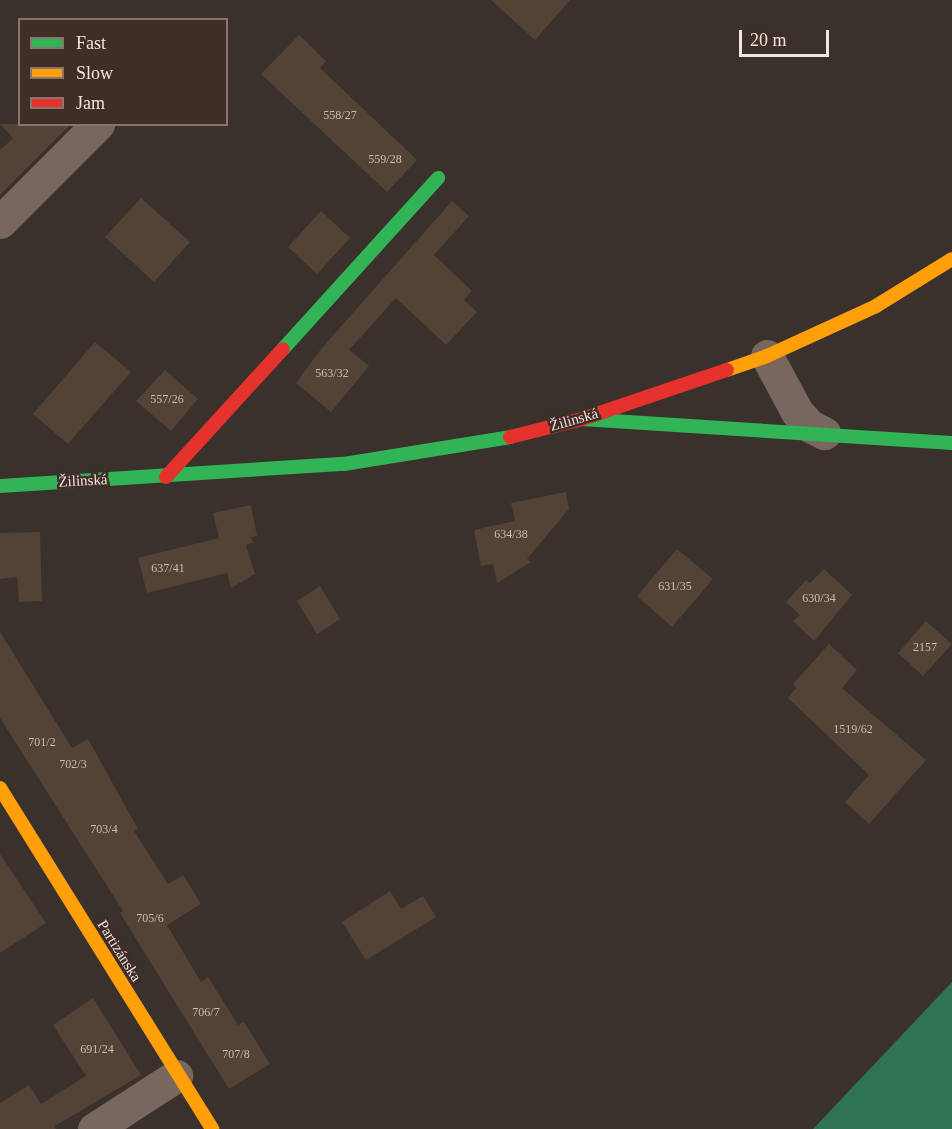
<!DOCTYPE html>
<html>
<head>
<meta charset="utf-8">
<style>
  body { margin:0 }
  #map { position:relative; width:952px; height:1129px; overflow:hidden; background:#3a302c; font-family:"Times New Roman",serif }
  div>[style] { position:absolute }
  .forest>* { inset:0; background:#2e7352 }
  .building>* { inset:0; background:#524336 }
  .street>* { height:33px; margin:-16.5px; padding:0 16.5px; transform-origin:16.5px; border-radius:16.5px; background:#79675e }
  .fast>* { height:14px; margin:-7px; padding:0 7px; transform-origin:7px; border-radius:7px; background:#30b455 }
  .slow>* { height:14px; margin:-7px; padding:0 7px; transform-origin:7px; border-radius:7px; background:#ff9f0a }
  .jam>* { height:14px; margin:-7px; padding:0 7px; transform-origin:7px; border-radius:7px; background:#e5322d }
  span { translate:-50% -50%; white-space:nowrap; text-align:center; line-height:1.15; -webkit-text-stroke:5px #402d26; paint-order:stroke }
  .number-label { font-size:12px; color:#c9bcb6 }
  .number-label span { -webkit-text-stroke-width:0 }
  .street-label { font-size:15px; color:#f1e4e0 }
  .legend { position:absolute; left:18px; top:18px; width:210px; height:108px; box-sizing:border-box; background:#402d26; border:2px solid #877670; margin:0; padding:8px 10px; list-style:none; font-size:18px; color:#f1e4e0 }
  .legend li { display:flex; align-items:center; gap:12px; height:30px }
  .legend b { width:30px; border:2px solid #877670 }
  .scale { position:absolute; left:739px; top:30px; width:90px; height:27px; box-sizing:border-box; border:3px solid #f1e4e0; border-top:0; padding-left:8px; font-size:18px; line-height:21px; white-space:nowrap; color:#f1e4e0; -webkit-text-stroke:4px #402d26; paint-order:stroke }
</style>
</head>
<body>
<div id="map">
  <div class="forest">
    <div style="clip-path:polygon(952px 982px,952px 1129px,813px 1129px)"></div>
  </div>
  <div class="building">
    <div style="clip-path:polygon(491px 0,570px 0,535px 40px)"></div>
    <div style="clip-path:polygon(299px 35px,326px 61px,320px 68px,417px 160px,387px 192px,261px 74px)"></div>
    <div style="clip-path:polygon(0 124px,71px 124px,0 195px,0 150px,13px 138px)"></div>
    <div style="clip-path:polygon(141px 198px,190px 242px,154px 282px,105px 237px)"></div>
    <div style="clip-path:polygon(452px 201px,469px 216px,434px 255px,472px 291px,464px 300px,477px 312px,446px 345px,396px 298px,349px 350px,369px 366px,331px 412px,296px 383px,321px 349px)"></div>
    <div style="clip-path:polygon(321px 211px,350px 238px,317px 274px,288px 247px)"></div>
    <div style="clip-path:polygon(95px 342px,131px 372px,68px 444px,33px 414px)"></div>
    <div style="clip-path:polygon(165px 370px,198px 399px,171px 431px,136px 401px)"></div>
    <div style="clip-path:polygon(566px 492px,569px 509px,527px 559px,531px 562px,497px 583px,493px 564px,481px 566px,474px 530px,515px 521px,511px 503px)"></div>
    <div style="clip-path:polygon(251px 505px,257px 536px,251px 537px,253px 543px,246px 545px,255px 574px,231px 588px,227px 573px,147px 593px,138px 558px,219px 538px,213px 513px)"></div>
    <div style="clip-path:polygon(40px 532px,42px 601px,19px 602px,17px 577px,0 579px,0 533px)"></div>
    <div style="clip-path:polygon(677px 549px,713px 579px,672px 627px,637px 596px)"></div>
    <div style="clip-path:polygon(824px 569px,852px 595px,814px 641px,793px 621px,800px 615px,786px 602px,806px 580px,810px 583px)"></div>
    <div style="clip-path:polygon(320px 586px,340px 619px,317px 634px,297px 601px)"></div>
    <div style="clip-path:polygon(926px 621px,952px 644px,923px 676px,898px 653px)"></div>
    <div style="clip-path:polygon(0 632px,72px 748px,88px 739px,138px 829px,134px 831px,168px 884px,183px 875px,201px 904px,167px 925px,201px 982px,208px 977px,238px 1025px,244px 1022px,270px 1064px,229px 1089px,120px 913px,123px 911px,0 718px)"></div>
    <div style="clip-path:polygon(829px 644px,857px 670px,842px 688px,926px 760px,869px 824px,845px 802px,869px 775px,788px 698px,796px 688px,793px 684px)"></div>
    <div style="clip-path:polygon(0 854px,46px 923px,0 953px)"></div>
    <div style="clip-path:polygon(390px 891px,401px 909px,423px 896px,436px 917px,366px 960px,342px 922px)"></div>
    <div style="clip-path:polygon(93px 998px,141px 1075px,55px 1126px,56px 1129px,0 1129px,0 1103px,29px 1085px,41px 1104px,86px 1076px,53px 1025px)"></div>
  </div>
  <div class="street">
    <div style="left:0;top:222px;width:139px;rotate:-45deg"></div>
    <div style="left:767px;top:356px;width:64px;rotate:61.8deg"></div>
    <div style="left:797px;top:412px;width:19px;rotate:47deg"></div>
    <div style="left:810px;top:426px;width:16px;rotate:27deg"></div>
    <div style="left:94px;top:1129px;width:98px;rotate:-32.9deg"></div>
  </div>
  <div class="fast">
    <div style="left:283px;top:349px;width:231px;rotate:-47.8deg"></div>
    <div style="left:582px;top:419px;width:371px;rotate:3.7deg"></div>
    <div style="left:0;top:486px;width:345px;rotate:-3.7deg"></div>
    <div style="left:344px;top:464px;width:168px;rotate:-9.2deg"></div>
  </div>
  <div class="slow">
    <div style="left:727px;top:370px;width:42px;rotate:-19.3deg"></div>
    <div style="left:767px;top:356px;width:120px;rotate:-24.6deg"></div>
    <div style="left:876px;top:306px;width:89px;rotate:-31.7deg"></div>
    <div style="left:0;top:788px;width:402px;rotate:58.1deg"></div>
  </div>
  <div class="jam">
    <div style="left:510px;top:437px;width:74px;rotate:-14deg"></div>
    <div style="left:582px;top:419px;width:153px;rotate:-18.7deg"></div>
    <div style="left:166px;top:477px;width:173px;rotate:-47.6deg"></div>
  </div>
  <div class="number-label">
    <span style="left:340px;top:116px">558/27</span>
    <span style="left:385px;top:160px">559/28</span>
    <span style="left:332px;top:374px">563/32</span>
    <span style="left:167px;top:400px">557/26</span>
    <span style="left:511px;top:535px">634/38</span>
    <span style="left:168px;top:569px">637/41</span>
    <span style="left:675px;top:587px">631/35</span>
    <span style="left:819px;top:599px">630/34</span>
    <span style="left:925px;top:648px">2157</span>
    <span style="left:853px;top:730px">1519/62</span>
    <span style="left:42px;top:743px">701/2</span>
    <span style="left:73px;top:765px">702/3</span>
    <span style="left:104px;top:830px">703/4</span>
    <span style="left:150px;top:919px">705/6</span>
    <span style="left:206px;top:1013px">706/7</span>
    <span style="left:97px;top:1050px">691/24</span>
    <span style="left:236px;top:1055px">707/8</span>
  </div>
  <div class="street-label">
    <span style="left:574px;top:420px;rotate:-16deg">Žilinská</span>
    <span style="left:83px;top:481px;rotate:-3deg">Žilinská</span>
    <span style="left:119px;top:951px;rotate:58deg">Partizánska</span>
  </div>
  <ul class="legend">
  <li><b style="height:8px;background:#30b455"></b>Fast</li>
  <li><b style="height:8px;background:#ff9f0a"></b>Slow</li>
  <li><b style="height:8px;background:#e5322d"></b>Jam</li>
  </ul>
  <div class="scale">20 m</div>
</div>
</body>
</html>
